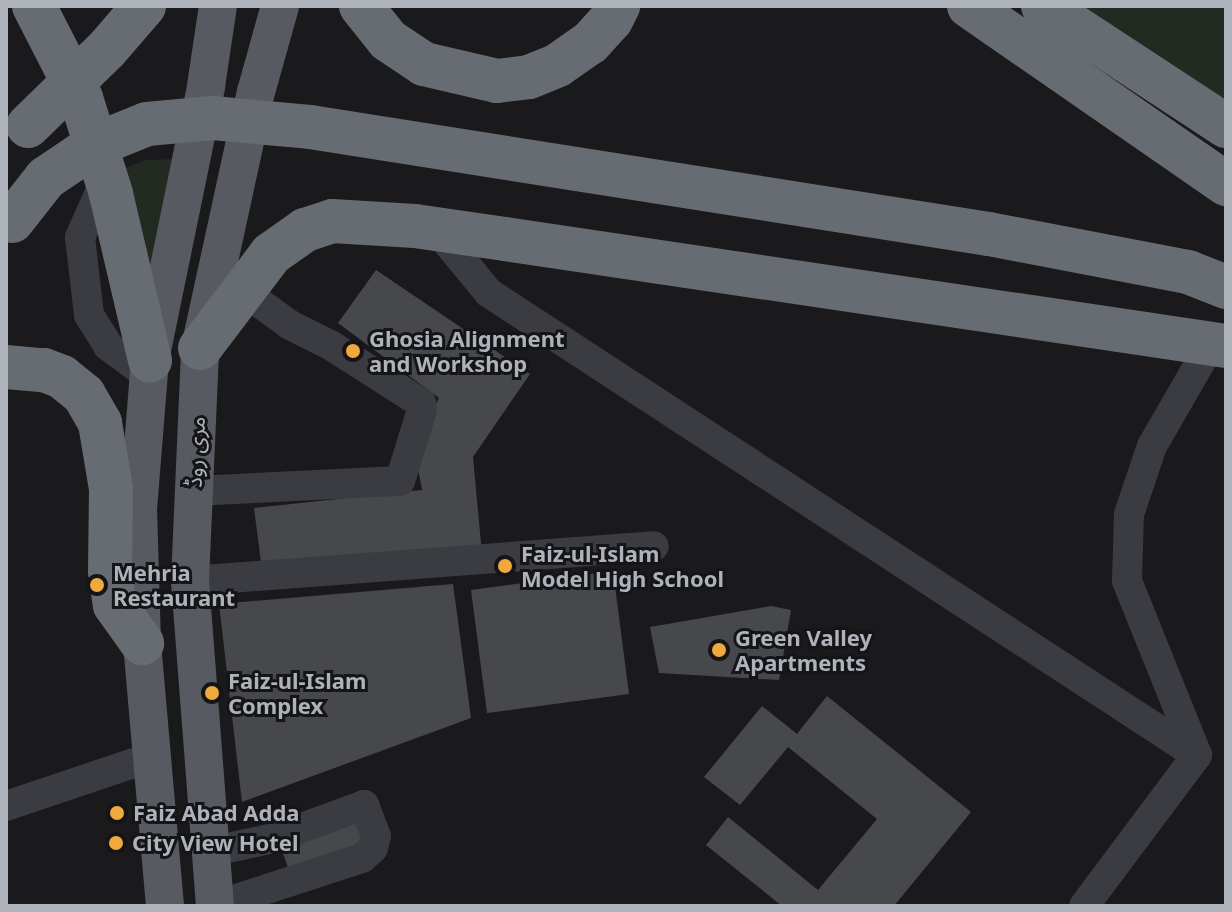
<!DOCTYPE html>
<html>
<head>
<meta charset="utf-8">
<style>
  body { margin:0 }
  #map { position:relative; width:1232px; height:912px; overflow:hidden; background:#1a1a1c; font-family:"Noto Sans","Noto Sans Arabic",sans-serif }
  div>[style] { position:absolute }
  .green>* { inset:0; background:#222a22 }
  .building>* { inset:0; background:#47484c }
  .minor>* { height:30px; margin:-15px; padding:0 15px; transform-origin:15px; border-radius:15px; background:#3b3c41 }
  .major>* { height:38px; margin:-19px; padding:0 19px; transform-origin:19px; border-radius:19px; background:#575a60 }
  .highway>* { height:44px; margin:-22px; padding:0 22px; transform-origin:22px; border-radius:22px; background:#676b72 }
  .dots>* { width:22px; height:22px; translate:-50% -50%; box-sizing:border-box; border:4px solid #151517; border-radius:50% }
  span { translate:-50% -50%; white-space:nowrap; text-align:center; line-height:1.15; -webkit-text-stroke:6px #151517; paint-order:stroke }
  .poi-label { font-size:22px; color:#adb2bb; font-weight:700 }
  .left { translate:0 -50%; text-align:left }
  .street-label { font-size:22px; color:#adb2bb }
  .frame { position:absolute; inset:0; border:8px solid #adb2bb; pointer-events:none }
</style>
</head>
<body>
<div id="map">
  <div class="green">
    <div style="clip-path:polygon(1080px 6px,1226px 6px,1226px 107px)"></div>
    <div style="clip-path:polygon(174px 159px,151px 276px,125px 168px,145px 160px)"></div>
  </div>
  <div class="building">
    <div style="clip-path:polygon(376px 270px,530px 374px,473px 457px,482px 554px,262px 570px,254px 508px,422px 490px,414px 446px,439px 398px,338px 323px)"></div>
    <div style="clip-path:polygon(613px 571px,629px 694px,487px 713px,471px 590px)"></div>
    <div style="clip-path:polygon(453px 584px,471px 718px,242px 802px,219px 604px)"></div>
    <div style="clip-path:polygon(771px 606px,791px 610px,779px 680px,659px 673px,650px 627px)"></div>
    <div style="clip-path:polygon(827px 696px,971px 812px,894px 906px,782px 906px,706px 845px,728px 817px,818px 890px,877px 819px,788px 747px,740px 805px,704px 777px,762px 706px,797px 734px)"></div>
    <div style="clip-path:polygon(363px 815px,373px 843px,290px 873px,280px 845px)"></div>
  </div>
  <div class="minor">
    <div style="left:106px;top:179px;width:64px;rotate:114.1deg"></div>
    <div style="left:80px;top:237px;width:79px;rotate:83.4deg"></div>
    <div style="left:89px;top:315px;width:36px;rotate:58deg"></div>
    <div style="left:108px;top:346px;width:51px;rotate:36.2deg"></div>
    <div style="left:437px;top:230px;width:82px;rotate:50.5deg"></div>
    <div style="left:489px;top:293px;width:845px;rotate:33.13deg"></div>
    <div style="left:193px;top:491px;width:207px;rotate:-2.8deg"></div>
    <div style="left:400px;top:481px;width:74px;rotate:-72.8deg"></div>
    <div style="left:422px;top:410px;width:7px;rotate:-98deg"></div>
    <div style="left:421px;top:403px;width:106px;rotate:-147.4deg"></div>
    <div style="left:332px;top:346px;width:47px;rotate:-153.4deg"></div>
    <div style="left:290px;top:325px;width:59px;rotate:-143.9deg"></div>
    <div style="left:190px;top:581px;width:465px;rotate:-4.3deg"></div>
    <div style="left:6px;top:806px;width:154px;rotate:-18.6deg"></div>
    <div style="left:210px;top:852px;width:66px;rotate:-12.3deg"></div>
    <div style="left:274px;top:838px;width:96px;rotate:-20.1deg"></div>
    <div style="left:364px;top:805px;width:33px;rotate:69deg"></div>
    <div style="left:376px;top:836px;width:12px;rotate:104deg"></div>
    <div style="left:373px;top:848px;width:15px;rotate:138deg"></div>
    <div style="left:362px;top:858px;width:155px;rotate:161.9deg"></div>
    <div style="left:1084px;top:906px;width:189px;rotate:-53.2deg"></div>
    <div style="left:1197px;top:755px;width:188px;rotate:-111.9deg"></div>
    <div style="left:1127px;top:581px;width:67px;rotate:-88.3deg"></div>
    <div style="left:1129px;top:514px;width:72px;rotate:-71.3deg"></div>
    <div style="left:1152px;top:446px;width:120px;rotate:-60deg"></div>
  </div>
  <div class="major">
    <div style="left:165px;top:906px;width:264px;rotate:-95deg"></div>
    <div style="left:142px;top:643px;width:134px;rotate:-91.7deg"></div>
    <div style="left:138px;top:509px;width:149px;rotate:-85.4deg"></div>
    <div style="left:150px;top:360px;width:280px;rotate:-78.4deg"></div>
    <div style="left:206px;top:86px;width:81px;rotate:-81.5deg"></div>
    <div style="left:215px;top:906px;width:326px;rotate:-94.4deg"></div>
    <div style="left:190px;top:581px;width:233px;rotate:-87.5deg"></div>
    <div style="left:200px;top:348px;width:262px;rotate:-77.7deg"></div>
    <div style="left:256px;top:92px;width:89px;rotate:-74.4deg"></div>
  </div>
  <div class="highway">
    <div style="left:34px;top:6px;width:103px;rotate:62.9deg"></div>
    <div style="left:81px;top:98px;width:101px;rotate:72.6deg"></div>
    <div style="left:111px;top:194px;width:171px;rotate:76.8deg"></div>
    <div style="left:361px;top:6px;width:43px;rotate:51.5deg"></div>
    <div style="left:388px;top:40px;width:43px;rotate:33.7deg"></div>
    <div style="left:424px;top:64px;width:75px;rotate:13.1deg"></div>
    <div style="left:497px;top:81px;width:32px;rotate:-7deg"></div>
    <div style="left:529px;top:77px;width:31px;rotate:-22deg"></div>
    <div style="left:558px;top:65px;width:39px;rotate:-35deg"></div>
    <div style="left:590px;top:43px;width:31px;rotate:-48deg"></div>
    <div style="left:611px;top:20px;width:16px;rotate:-63deg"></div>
    <div style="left:969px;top:6px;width:313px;rotate:34.7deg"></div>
    <div style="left:1043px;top:6px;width:219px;rotate:33.3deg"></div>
    <div style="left:28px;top:126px;width:110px;rotate:-44.3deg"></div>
    <div style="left:107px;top:49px;width:57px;rotate:-49.3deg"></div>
    <div style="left:12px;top:221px;width:55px;rotate:-51.7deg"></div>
    <div style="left:46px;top:178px;width:59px;rotate:-34deg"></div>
    <div style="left:95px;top:145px;width:56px;rotate:-22deg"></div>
    <div style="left:147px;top:124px;width:66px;rotate:-5.2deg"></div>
    <div style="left:213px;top:118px;width:97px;rotate:5.3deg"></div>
    <div style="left:310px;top:127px;width:687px;rotate:8.96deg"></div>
    <div style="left:989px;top:234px;width:203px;rotate:10.8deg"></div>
    <div style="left:1188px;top:272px;width:41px;rotate:21.5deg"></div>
    <div style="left:200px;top:348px;width:118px;rotate:-52.9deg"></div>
    <div style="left:271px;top:254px;width:42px;rotate:-35.2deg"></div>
    <div style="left:305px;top:230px;width:28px;rotate:-18deg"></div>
    <div style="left:332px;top:221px;width:83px;rotate:3.4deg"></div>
    <div style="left:415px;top:226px;width:91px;rotate:8.2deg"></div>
    <div style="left:505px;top:239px;width:729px;rotate:8.44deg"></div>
    <div style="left:6px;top:367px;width:38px;rotate:5deg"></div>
    <div style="left:44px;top:370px;width:19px;rotate:21deg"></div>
    <div style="left:62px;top:377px;width:28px;rotate:39deg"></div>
    <div style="left:84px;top:395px;width:32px;rotate:60deg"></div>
    <div style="left:100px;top:423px;width:67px;rotate:80.5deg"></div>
    <div style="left:111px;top:489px;width:82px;rotate:90.7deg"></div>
    <div style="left:110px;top:571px;width:34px;rotate:82deg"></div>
    <div style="left:115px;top:605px;width:47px;rotate:54.6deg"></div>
  </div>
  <div class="dots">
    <div style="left:353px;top:351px;background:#efaa3f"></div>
    <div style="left:505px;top:566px;background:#efaa3f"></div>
    <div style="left:97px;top:585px;background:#efaa3f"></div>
    <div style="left:719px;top:650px;background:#efaa3f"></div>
    <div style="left:212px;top:693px;background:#efaa3f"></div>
    <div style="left:117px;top:813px;background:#efaa3f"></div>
    <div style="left:116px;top:843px;background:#efaa3f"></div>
  </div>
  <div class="poi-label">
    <span class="left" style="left:369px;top:351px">Ghosia Alignment<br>and Workshop</span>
    <span class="left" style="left:521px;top:566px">Faiz-ul-Islam<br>Model High School</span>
    <span class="left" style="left:113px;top:585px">Mehria<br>Restaurant</span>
    <span class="left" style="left:735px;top:650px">Green Valley<br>Apartments</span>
    <span class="left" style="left:228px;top:693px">Faiz-ul-Islam<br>Complex</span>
    <span class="left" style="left:133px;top:813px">Faiz Abad Adda</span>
    <span class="left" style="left:132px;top:843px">City View Hotel</span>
  </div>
  <div class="street-label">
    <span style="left:195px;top:452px;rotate:-87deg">مری روڈ</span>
  </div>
  <div class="frame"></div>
</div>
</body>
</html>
